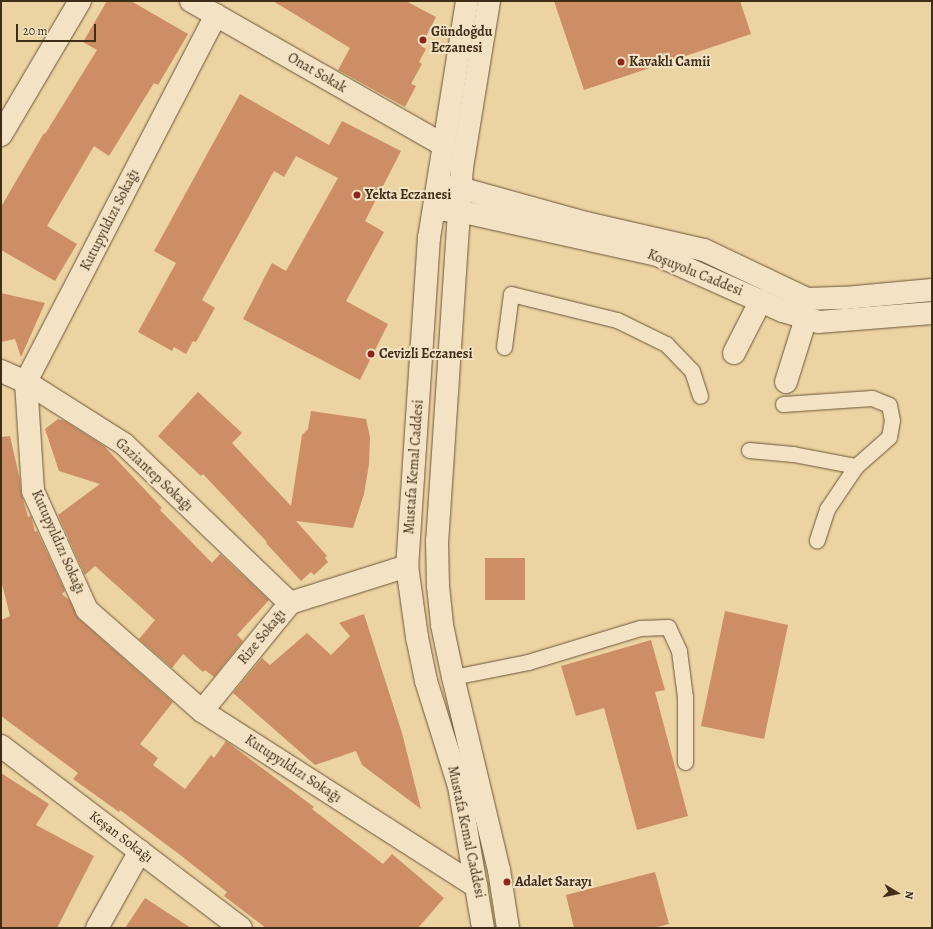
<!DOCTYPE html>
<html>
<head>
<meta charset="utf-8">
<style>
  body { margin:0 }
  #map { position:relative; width:933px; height:929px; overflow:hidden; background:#ecd3a2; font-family:Alegreya,serif }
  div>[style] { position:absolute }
  .building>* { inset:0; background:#cd8e65 }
  .roads { filter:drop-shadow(0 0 1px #6b563a) drop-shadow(0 0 1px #6b563a) }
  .service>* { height:15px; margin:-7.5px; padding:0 7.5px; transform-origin:7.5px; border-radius:7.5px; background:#f3e2c3 }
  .minor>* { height:22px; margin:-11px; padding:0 11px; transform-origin:11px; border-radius:11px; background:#f3e2c3 }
  .tertiary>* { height:22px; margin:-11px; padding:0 11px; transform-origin:11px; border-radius:11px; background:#f3e2c3 }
  .dots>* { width:11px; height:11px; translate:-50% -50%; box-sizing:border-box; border:2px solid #f3e2c3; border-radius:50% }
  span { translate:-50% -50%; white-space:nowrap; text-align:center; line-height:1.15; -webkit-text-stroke:4px #f3e2c3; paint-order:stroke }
  .poi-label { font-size:14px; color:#402d18; font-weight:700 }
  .left { translate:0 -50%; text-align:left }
  .street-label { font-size:14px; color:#402d18 }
  .frame { position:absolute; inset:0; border:2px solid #402d18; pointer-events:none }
  .north { position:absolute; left:877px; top:873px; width:40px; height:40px; -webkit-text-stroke:3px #f3e2c3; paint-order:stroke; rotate:100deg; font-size:11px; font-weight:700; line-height:16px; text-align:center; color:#402d18 }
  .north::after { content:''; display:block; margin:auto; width:14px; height:18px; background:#402d18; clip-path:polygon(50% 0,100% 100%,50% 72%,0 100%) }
  .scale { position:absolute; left:16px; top:24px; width:80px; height:18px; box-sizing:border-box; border:2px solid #402d18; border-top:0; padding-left:5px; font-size:12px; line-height:14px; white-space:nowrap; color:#402d18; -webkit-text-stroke:3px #f3e2c3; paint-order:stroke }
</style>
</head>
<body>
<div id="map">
  <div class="building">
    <div style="clip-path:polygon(107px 1px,131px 1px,188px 34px,158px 85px,154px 83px,109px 156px,94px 146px,47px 226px,77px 244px,55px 281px,1px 250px,1px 207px,44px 133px,45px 134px,97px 50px,83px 42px)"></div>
    <div style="clip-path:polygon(273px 1px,406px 1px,436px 17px,421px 46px,426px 49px,419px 62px,422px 64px,411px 84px,416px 86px,405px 107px,338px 70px,350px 48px)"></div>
    <div style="clip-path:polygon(554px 1px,740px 1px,751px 34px,584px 90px)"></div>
    <div style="clip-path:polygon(240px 94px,329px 145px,342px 121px,401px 151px,365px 221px,384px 232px,346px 301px,388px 324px,360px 380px,243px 319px,272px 263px,286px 271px,338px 178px,296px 156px,284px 177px,274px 171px,202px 300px,215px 308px,196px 342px,193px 341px,186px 354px,174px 347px,172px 351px,138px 332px,176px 263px,154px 251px)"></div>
    <div style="clip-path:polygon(1px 293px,45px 303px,21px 357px,15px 339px,1px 342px)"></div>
    <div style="clip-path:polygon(198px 392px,242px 433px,232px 443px,291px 506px,302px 435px,308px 429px,311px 411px,366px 419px,370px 437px,369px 464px,364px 494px,353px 528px,296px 521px,327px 556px,325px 558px,328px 562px,314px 575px,311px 572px,301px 581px,266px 543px,267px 542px,203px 474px,201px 476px,158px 436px)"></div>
    <div style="clip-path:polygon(58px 419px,65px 421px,104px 446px,162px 508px,160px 510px,212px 563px,220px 554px,269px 600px,237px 635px,243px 641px,214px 677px,205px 670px,203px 672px,183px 654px,172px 668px,139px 639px,155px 620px,95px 566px,85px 575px,58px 515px,100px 484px,59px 471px,45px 429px)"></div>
    <div style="clip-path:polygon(10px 436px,20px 480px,21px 492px,28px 517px,31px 516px,35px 532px,37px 531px,65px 591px,62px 594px,69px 600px,79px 619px,173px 702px,140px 744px,158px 758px,153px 765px,185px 789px,211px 755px,214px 758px,226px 741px,314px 807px,312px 809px,383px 864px,392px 854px,444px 898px,418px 928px,266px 928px,224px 896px,227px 892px,179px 854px,120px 810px,119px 812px,73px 779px,78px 773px,1px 716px,1px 620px,10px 616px,1px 580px,1px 437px)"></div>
    <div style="clip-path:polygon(485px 558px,525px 558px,525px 600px,485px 600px)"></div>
    <div style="clip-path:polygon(725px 611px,788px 625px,764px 739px,701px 726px)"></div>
    <div style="clip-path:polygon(364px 614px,402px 733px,421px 809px,362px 765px,356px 751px,315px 765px,233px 693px,262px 658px,270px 665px,307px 633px,331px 655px,350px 636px,339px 623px)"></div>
    <div style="clip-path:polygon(651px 640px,665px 690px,655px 692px,688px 816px,637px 830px,604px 708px,576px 716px,561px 666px)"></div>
    <div style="clip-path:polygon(1px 773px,49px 804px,36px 825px,94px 856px,57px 928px,1px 928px)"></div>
    <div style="clip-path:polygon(655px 872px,669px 924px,653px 928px,574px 928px,566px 895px)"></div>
    <div style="clip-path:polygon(145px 898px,191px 928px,125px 928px)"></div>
  </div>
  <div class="roads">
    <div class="service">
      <div style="left:504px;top:347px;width:53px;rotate:-82.5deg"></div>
      <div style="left:511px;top:294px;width:109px;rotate:13.8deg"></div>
      <div style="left:617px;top:320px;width:55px;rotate:26.1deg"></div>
      <div style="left:666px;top:344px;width:37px;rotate:46deg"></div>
      <div style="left:692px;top:371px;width:26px;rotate:72deg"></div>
      <div style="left:783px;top:404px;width:89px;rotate:-3.9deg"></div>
      <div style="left:872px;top:398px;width:18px;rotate:22deg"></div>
      <div style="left:889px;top:405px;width:15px;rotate:79deg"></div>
      <div style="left:892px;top:420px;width:17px;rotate:100deg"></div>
      <div style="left:889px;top:437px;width:44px;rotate:138.7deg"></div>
      <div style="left:856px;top:466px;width:52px;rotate:124deg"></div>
      <div style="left:827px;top:509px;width:33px;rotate:108deg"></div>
      <div style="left:749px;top:450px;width:44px;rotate:5.2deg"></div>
      <div style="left:793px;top:454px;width:64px;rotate:10.8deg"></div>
      <div style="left:453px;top:677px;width:76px;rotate:-11.3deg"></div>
      <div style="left:528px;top:662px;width:117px;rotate:-16.9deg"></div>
      <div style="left:640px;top:628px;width:28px;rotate:-2deg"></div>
      <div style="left:668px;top:627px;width:26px;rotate:65deg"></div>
      <div style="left:679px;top:651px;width:46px;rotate:82.6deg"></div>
      <div style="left:685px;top:697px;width:65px;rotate:90deg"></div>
    </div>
    <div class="minor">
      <div style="left:191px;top:1px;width:290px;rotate:29.7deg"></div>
      <div style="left:216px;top:15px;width:413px;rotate:117.4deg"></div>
      <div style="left:26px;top:382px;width:109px;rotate:86.3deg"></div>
      <div style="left:33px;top:491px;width:131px;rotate:65.6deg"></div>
      <div style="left:87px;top:610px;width:153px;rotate:41.3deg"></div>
      <div style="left:202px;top:711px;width:326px;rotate:32.6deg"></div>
      <div style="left:1px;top:135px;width:156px;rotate:-59.5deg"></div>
      <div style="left:1px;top:371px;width:27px;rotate:24deg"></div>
      <div style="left:26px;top:382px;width:116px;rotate:32.3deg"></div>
      <div style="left:124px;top:444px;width:230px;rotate:43.8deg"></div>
      <div style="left:202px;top:711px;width:139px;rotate:-50.8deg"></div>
      <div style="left:290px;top:603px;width:123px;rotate:-17.5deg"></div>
      <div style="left:1px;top:746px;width:301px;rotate:37.2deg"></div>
      <div style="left:97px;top:928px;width:88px;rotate:-60.8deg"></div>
    </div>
    <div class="tertiary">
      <div style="left:467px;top:1px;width:239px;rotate:99.1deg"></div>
      <div style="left:429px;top:237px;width:330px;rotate:93.8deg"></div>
      <div style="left:407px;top:566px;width:72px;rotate:82deg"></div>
      <div style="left:417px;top:637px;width:45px;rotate:78.4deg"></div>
      <div style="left:426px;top:681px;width:110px;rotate:72.6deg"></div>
      <div style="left:459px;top:786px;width:144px;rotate:80.4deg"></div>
      <div style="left:489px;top:1px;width:168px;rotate:99.2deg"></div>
      <div style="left:462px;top:167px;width:374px;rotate:93.8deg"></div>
      <div style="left:437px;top:540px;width:46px;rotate:88.8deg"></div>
      <div style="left:438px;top:586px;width:39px;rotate:84deg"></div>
      <div style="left:442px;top:625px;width:53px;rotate:78.1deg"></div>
      <div style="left:453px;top:677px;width:198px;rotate:76.6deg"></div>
      <div style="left:499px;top:870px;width:59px;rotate:81.2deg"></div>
      <div style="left:446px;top:187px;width:14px;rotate:4deg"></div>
      <div style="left:460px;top:188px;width:131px;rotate:15.5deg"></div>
      <div style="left:586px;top:223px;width:121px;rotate:12.9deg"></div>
      <div style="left:704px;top:250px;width:114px;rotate:25.4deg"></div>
      <div style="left:807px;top:299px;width:38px;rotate:-2deg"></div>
      <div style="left:845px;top:298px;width:87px;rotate:-5.3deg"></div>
      <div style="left:444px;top:210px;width:15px;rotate:4deg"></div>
      <div style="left:459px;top:211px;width:203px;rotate:12.5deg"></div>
      <div style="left:657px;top:255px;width:138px;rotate:24deg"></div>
      <div style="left:783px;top:311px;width:37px;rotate:17deg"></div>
      <div style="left:818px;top:322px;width:114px;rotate:-4.5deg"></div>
      <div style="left:734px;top:353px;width:59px;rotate:-63deg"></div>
      <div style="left:786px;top:382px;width:67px;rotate:-72.6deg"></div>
    </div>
  </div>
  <div class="dots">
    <div style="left:423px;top:40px;background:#8f2418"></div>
    <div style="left:621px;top:62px;background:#8f2418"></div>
    <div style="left:357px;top:195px;background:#8f2418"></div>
    <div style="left:371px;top:354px;background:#8f2418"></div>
    <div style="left:507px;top:882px;background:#8f2418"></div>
  </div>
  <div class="poi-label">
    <span class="left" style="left:431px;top:40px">Gündoğdu<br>Eczanesi</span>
    <span class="left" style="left:629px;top:62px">Kavaklı Camii</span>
    <span class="left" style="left:365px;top:195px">Yekta Eczanesi</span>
    <span class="left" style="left:379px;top:354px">Cevizli Eczanesi</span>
    <span class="left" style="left:515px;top:882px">Adalet Sarayı</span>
  </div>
  <div class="street-label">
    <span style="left:317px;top:73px;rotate:30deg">Onat Sokak</span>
    <span style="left:110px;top:220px;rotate:-63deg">Kutupyıldızı Sokağı</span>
    <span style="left:695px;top:273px;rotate:22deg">Koşuyolu Caddesi</span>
    <span style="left:414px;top:467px;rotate:-86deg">Mustafa Kemal Caddesi</span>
    <span style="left:154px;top:475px;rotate:43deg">Gaziantep Sokağı</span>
    <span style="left:58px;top:542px;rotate:66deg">Kutupyıldızı Sokağı</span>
    <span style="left:262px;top:637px;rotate:-51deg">Rize Sokağı</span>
    <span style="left:293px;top:769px;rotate:33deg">Kutupyıldızı Sokağı</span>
    <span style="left:466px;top:832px;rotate:78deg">Mustafa Kemal Caddesi</span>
    <span style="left:121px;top:837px;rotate:37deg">Keşan Sokağı</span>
  </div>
  <div class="frame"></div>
  <div class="north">N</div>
  <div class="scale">20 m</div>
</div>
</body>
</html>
